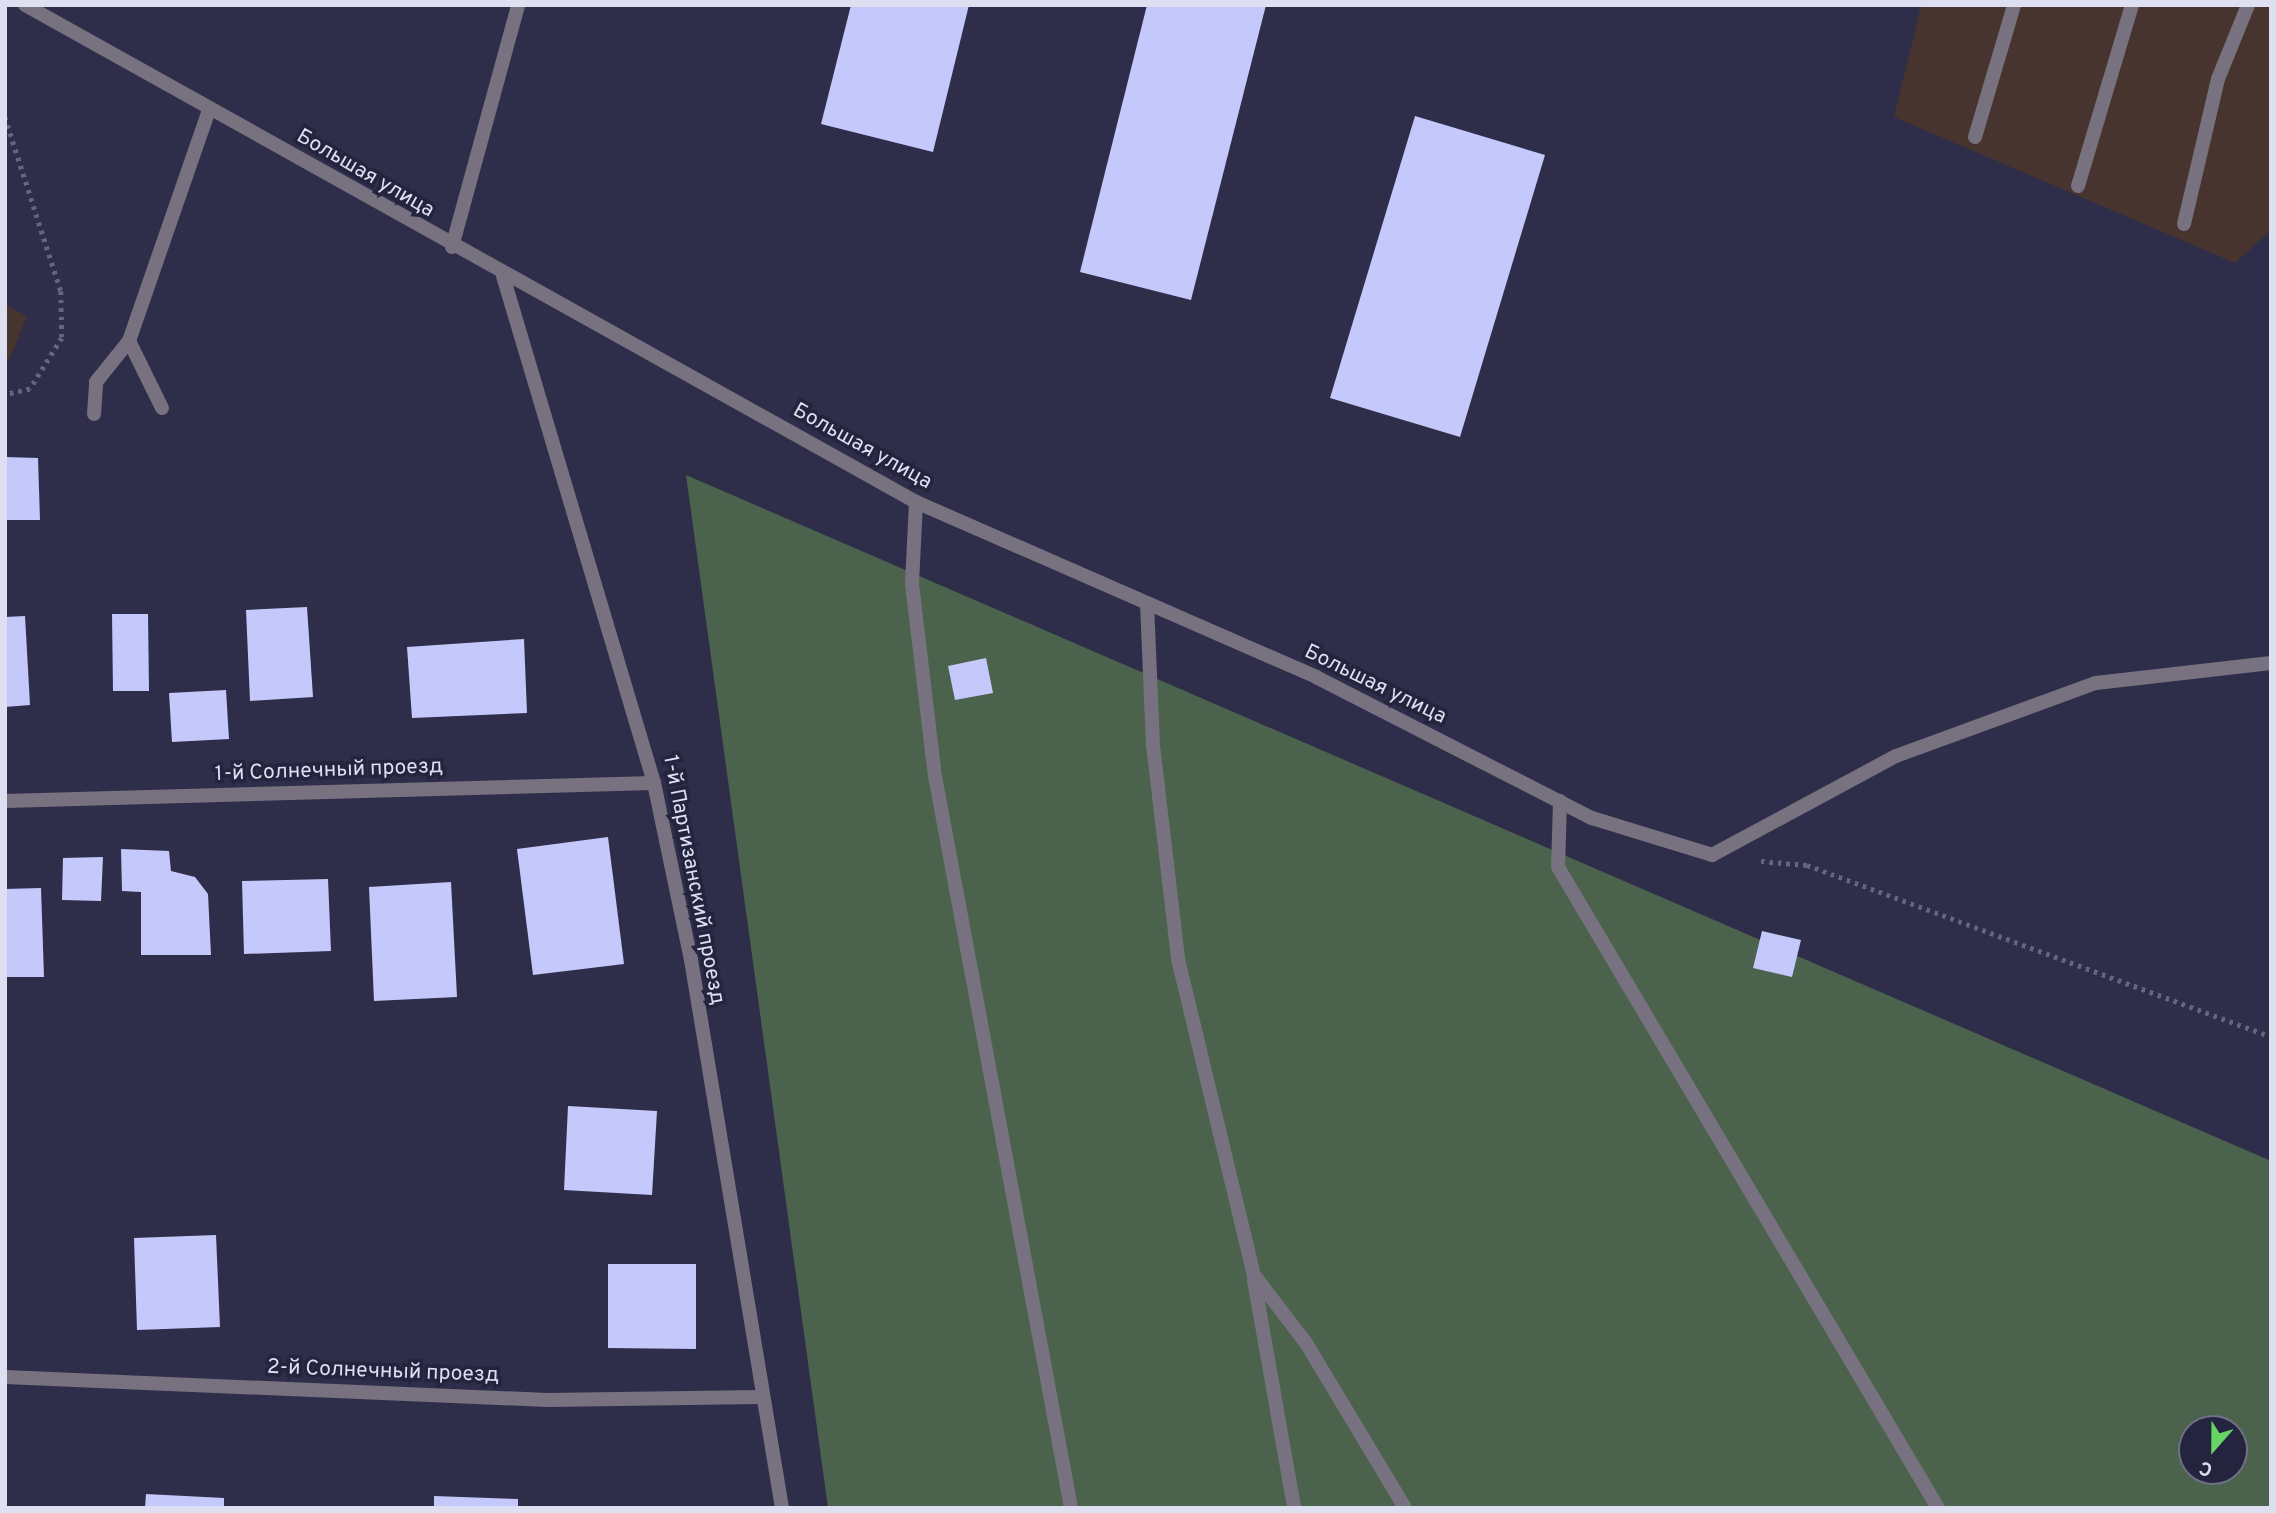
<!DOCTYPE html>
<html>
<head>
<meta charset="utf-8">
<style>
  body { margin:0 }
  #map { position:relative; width:2276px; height:1513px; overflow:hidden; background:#2f2e4a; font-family:Overpass,sans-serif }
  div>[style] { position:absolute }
  .industrial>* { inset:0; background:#47342e }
  .green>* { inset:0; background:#4b624d }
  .building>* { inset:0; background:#c5c8fb }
  .path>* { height:4.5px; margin-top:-2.25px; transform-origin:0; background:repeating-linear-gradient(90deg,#66657e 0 3.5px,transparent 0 8.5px) }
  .lane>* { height:14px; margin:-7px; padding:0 7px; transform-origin:7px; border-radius:7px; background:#787280 }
  .street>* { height:14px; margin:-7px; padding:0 7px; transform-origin:7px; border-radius:7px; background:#787280 }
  span { translate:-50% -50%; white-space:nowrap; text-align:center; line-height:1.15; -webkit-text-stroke:7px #25243f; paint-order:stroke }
  .street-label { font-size:21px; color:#dfdff2 }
  .frame { position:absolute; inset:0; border:7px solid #dfdff2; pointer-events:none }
  .north { position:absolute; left:2178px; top:1415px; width:70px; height:70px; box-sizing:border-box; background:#25243f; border:2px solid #6f6f87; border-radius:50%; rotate:201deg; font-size:19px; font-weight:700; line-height:28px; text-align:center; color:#dfdff2 }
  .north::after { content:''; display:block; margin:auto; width:24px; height:32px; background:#67d466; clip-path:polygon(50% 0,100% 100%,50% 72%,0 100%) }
</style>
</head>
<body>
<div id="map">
  <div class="industrial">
    <div style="clip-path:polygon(1921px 5px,2271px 5px,2271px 230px,2235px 263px,1894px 117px)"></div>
    <div style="clip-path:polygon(5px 305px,27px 316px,10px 359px,5px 359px)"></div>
  </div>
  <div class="green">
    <div style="clip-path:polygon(evenodd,686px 475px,2271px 1161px,2271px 1508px,828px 1508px,686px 475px,2192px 1429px,2234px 1429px,2234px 1471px,2192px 1471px,2192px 1429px)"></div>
  </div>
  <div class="building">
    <div style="clip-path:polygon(851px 5px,969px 5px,933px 152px,821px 124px)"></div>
    <div style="clip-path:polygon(1147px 5px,1266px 5px,1191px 300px,1080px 272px)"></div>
    <div style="clip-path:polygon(1415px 116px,1545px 155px,1460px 437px,1330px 398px)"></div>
    <div style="clip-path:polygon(5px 457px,38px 458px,40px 520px,5px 520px)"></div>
    <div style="clip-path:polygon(307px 607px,313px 697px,250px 701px,246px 610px)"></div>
    <div style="clip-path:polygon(112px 614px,148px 614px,149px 691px,113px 691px)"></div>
    <div style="clip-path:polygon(25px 616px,30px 705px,5px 707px,5px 617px)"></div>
    <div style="clip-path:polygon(524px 639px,527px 713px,412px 718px,407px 647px)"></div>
    <div style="clip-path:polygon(986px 658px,993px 693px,955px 700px,948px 666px)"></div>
    <div style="clip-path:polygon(226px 690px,229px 739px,172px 742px,169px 693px)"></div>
    <div style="clip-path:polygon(608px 837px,624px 964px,533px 975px,517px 849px)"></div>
    <div style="clip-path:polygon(121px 849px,169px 851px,171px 871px,195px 877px,208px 894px,211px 955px,141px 955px,141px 892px,122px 891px)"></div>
    <div style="clip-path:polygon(103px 857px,101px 901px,62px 900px,63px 858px)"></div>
    <div style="clip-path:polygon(328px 879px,331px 951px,244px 954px,242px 881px)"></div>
    <div style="clip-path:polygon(451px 882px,457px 997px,374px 1001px,369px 887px)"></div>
    <div style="clip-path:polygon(41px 888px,44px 977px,5px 977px,5px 889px)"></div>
    <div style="clip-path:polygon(1762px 931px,1801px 940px,1792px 977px,1753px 968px)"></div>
    <div style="clip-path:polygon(568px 1106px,657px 1111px,652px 1195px,564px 1190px)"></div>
    <div style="clip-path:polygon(216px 1235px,220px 1327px,137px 1330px,134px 1238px)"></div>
    <div style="clip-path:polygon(608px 1264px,696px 1264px,696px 1349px,608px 1348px)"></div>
    <div style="clip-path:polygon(146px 1494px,224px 1498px,224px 1508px,145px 1508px)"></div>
    <div style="clip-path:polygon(434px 1496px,518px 1499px,518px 1508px,434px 1508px)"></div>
  </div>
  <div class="path">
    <div style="left:5px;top:117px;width:183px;rotate:72.2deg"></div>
    <div style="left:61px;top:291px;width:47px;rotate:88.8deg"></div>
    <div style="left:62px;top:338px;width:60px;rotate:122.1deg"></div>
    <div style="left:30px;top:389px;width:26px;rotate:167deg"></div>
    <div style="left:1761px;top:861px;width:46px;rotate:5deg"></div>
    <div style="left:1807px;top:865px;width:495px;rotate:20.3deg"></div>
  </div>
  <div class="lane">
    <div style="left:1975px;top:137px;width:138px;rotate:-73.5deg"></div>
    <div style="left:2078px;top:186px;width:189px;rotate:-73.4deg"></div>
    <div style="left:2184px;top:224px;width:149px;rotate:-76.8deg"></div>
    <div style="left:2218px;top:79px;width:80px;rotate:-67.9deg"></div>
    <div style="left:452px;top:247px;width:251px;rotate:-74.7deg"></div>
    <div style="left:162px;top:408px;width:75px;rotate:-116.2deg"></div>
    <div style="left:129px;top:341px;width:244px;rotate:-70.9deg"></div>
    <div style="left:94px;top:414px;width:32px;rotate:-86deg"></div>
    <div style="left:96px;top:382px;width:53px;rotate:-51.2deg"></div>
    <div style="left:916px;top:502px;width:82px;rotate:92.8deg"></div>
    <div style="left:912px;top:584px;width:193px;rotate:83.2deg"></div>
    <div style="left:935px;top:776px;width:745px;rotate:79.47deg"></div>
    <div style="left:1147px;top:603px;width:142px;rotate:87.6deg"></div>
    <div style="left:1153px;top:745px;width:215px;rotate:83.3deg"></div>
    <div style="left:1178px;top:959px;width:325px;rotate:76.5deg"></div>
    <div style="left:1254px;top:1275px;width:86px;rotate:52.6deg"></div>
    <div style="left:1306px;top:1343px;width:192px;rotate:59deg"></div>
    <div style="left:1560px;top:801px;width:66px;rotate:91.7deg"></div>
    <div style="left:1558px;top:867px;width:745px;rotate:59.34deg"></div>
    <div style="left:1254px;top:1280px;width:231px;rotate:80deg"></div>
  </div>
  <div class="street">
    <div style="left:25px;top:5px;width:1020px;rotate:29.15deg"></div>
    <div style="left:916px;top:502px;width:437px;rotate:23.6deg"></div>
    <div style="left:1316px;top:677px;width:310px;rotate:27.1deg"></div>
    <div style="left:1592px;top:818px;width:126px;rotate:17.1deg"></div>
    <div style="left:1712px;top:855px;width:209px;rotate:-28.3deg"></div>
    <div style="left:1896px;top:756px;width:213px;rotate:-20.1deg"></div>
    <div style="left:2096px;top:683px;width:176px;rotate:-6.5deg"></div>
    <div style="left:503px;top:276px;width:529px;rotate:73.41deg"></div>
    <div style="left:654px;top:783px;width:181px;rotate:78.2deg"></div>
    <div style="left:691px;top:960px;width:556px;rotate:80.57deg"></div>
    <div style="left:5px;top:801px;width:649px;rotate:-1.59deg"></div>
    <div style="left:5px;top:1377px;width:543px;rotate:2.43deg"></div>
    <div style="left:548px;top:1400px;width:211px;rotate:-0.8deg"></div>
  </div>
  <div class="street-label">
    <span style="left:365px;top:174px;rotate:30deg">Большая улица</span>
    <span style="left:862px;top:447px;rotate:29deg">Большая улица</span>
    <span style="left:1375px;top:685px;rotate:26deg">Большая улица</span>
    <span style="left:329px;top:771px;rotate:-2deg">1-й Солнечный проезд</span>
    <span style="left:693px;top:880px;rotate:79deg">1-й Партизанский проезд</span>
    <span style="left:383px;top:1372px;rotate:2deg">2-й Солнечный проезд</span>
  </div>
  <div class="frame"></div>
  <div class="north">С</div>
</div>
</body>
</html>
